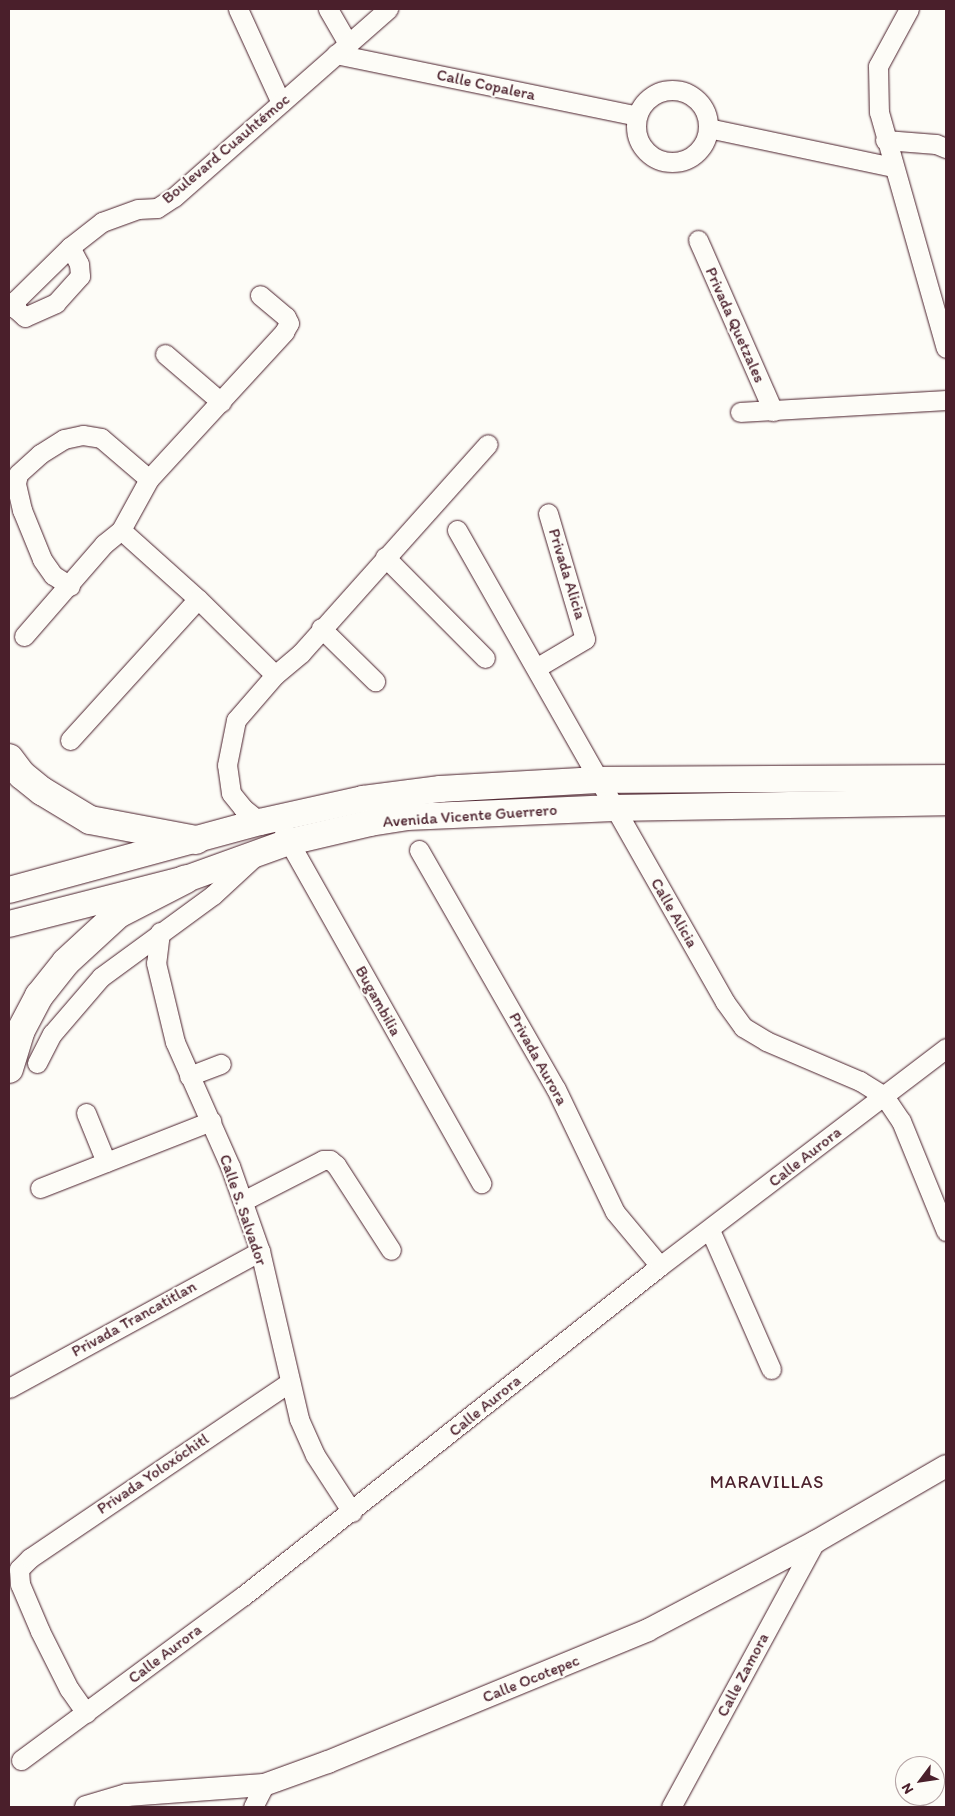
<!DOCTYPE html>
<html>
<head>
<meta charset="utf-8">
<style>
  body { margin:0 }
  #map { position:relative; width:955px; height:1816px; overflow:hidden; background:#fdfcf7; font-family:Itim,sans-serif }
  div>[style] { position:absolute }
  .roads { filter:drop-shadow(0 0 1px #4a1f2b) drop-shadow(0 0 1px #4a1f2b) }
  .minor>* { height:19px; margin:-9.5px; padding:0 9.5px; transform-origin:9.5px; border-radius:9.5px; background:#fdfcf7 }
  .minor>.ring { margin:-9.5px; padding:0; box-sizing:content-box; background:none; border:19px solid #fdfcf7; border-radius:50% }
  .tertiary>* { height:22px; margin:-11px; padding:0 11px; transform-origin:11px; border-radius:11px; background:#fdfcf7 }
  .secondary>* { height:26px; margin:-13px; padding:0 13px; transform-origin:13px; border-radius:13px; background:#fdfcf7 }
  .trunk>* { height:28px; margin:-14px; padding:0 14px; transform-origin:14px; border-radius:14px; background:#fdfcf7 }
  span { translate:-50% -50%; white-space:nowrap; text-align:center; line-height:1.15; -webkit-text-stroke:4.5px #fdfcf7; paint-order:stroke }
  .street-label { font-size:16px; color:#4a1f2b }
  .neighbourhood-label { font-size:18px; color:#4a1f2b; letter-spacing:1px }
  .frame { position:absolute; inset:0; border:10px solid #4a1f2b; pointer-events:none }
  .north { position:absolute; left:895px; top:1756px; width:50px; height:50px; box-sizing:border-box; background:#fdfcf7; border:1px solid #b5a4a5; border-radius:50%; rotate:239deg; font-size:14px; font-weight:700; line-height:20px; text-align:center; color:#4a1f2b }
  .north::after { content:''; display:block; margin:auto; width:18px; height:22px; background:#4a1f2b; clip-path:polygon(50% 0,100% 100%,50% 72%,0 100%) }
</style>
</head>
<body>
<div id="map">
  <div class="roads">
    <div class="minor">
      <div style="left:238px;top:9px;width:103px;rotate:65.4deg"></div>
      <div style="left:328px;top:9px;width:39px;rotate:60deg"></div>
      <div style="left:909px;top:9px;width:65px;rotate:118.5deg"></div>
      <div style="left:878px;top:66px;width:46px;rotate:88.8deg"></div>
      <div style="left:879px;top:112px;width:245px;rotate:74.2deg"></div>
      <div style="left:336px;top:54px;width:307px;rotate:11.6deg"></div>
      <div class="ring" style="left:636px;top:90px;width:53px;height:53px"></div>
      <div style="left:708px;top:128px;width:189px;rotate:11.9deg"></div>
      <div style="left:885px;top:140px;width:51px;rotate:4.5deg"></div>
      <div style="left:936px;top:144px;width:11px;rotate:22deg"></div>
      <div style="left:698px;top:240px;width:187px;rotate:66.3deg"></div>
      <div style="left:70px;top:247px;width:19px;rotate:62deg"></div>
      <div style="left:79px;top:264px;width:12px;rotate:85deg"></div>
      <div style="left:80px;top:276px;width:36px;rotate:132deg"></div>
      <div style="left:56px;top:303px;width:34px;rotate:156deg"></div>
      <div style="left:25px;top:317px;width:12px;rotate:-138deg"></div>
      <div style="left:16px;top:309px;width:9px;rotate:-90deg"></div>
      <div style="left:16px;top:300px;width:76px;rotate:-44.5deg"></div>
      <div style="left:70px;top:247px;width:41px;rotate:-38deg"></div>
      <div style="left:102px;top:222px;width:38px;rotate:-20deg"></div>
      <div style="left:138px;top:209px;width:19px;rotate:-3deg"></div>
      <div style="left:157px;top:208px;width:20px;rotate:-33deg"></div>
      <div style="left:174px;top:197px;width:285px;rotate:-41.3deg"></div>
      <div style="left:165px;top:354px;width:74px;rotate:40.6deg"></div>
      <div style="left:740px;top:412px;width:206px;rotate:-3.3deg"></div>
      <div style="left:121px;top:530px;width:103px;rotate:41.9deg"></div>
      <div style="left:198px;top:599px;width:108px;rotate:44.6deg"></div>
      <div style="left:457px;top:530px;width:543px;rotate:60.41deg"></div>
      <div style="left:725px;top:1002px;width:31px;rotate:54deg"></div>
      <div style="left:743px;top:1027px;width:27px;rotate:31deg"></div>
      <div style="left:766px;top:1041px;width:102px;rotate:23.1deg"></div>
      <div style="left:860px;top:1081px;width:28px;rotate:32deg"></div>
      <div style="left:884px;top:1096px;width:30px;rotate:56deg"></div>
      <div style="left:901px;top:1121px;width:119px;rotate:67.8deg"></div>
      <div style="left:385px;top:557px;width:142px;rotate:45.3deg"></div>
      <div style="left:70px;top:586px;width:20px;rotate:-147deg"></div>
      <div style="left:53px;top:575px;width:19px;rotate:-125deg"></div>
      <div style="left:42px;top:559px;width:53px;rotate:-112.2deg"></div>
      <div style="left:22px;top:510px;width:28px;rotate:-103deg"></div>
      <div style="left:16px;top:483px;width:9px;rotate:-77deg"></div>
      <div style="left:18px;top:474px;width:30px;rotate:-42deg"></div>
      <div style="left:40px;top:454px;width:28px;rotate:-32deg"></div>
      <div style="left:64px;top:439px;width:19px;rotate:-12deg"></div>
      <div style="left:83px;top:435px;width:18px;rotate:9deg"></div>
      <div style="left:101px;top:438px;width:63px;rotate:40.5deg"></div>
      <div style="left:321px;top:628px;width:76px;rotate:44.5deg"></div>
      <div style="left:24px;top:636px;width:122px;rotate:-49deg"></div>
      <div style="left:104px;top:544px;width:22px;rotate:-39deg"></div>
      <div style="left:121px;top:530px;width:58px;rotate:-61.2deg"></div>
      <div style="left:149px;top:479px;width:200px;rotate:-47.4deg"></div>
      <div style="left:284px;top:332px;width:10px;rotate:-61deg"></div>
      <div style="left:289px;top:323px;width:7px;rotate:-117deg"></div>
      <div style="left:286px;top:317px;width:34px;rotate:-140deg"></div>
      <div style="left:536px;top:668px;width:57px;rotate:-30.6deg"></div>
      <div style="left:585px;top:639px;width:131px;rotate:-106.4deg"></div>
      <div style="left:70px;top:740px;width:190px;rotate:-47.8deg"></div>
      <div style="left:260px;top:822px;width:22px;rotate:-141deg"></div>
      <div style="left:243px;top:808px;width:19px;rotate:-129deg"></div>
      <div style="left:231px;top:793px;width:28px;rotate:-98deg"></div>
      <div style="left:227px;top:765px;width:46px;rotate:-78.7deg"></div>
      <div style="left:236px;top:720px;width:60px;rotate:-49.1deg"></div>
      <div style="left:275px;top:675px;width:34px;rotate:-40deg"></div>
      <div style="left:301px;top:653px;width:280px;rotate:-48.2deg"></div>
      <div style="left:284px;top:833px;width:402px;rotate:60.6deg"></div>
      <div style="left:419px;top:850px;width:275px;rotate:60.2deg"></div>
      <div style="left:556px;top:1089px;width:136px;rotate:64.4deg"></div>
      <div style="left:615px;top:1212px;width:70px;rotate:50.2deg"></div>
      <div style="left:160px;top:932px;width:31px;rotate:97deg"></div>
      <div style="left:156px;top:963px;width:81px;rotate:76.5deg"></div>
      <div style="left:175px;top:1042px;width:136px;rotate:66.1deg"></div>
      <div style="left:230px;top:1166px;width:90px;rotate:70.6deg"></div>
      <div style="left:260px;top:1251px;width:172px;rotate:76.9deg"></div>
      <div style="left:299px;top:1419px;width:39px;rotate:66deg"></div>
      <div style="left:315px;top:1455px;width:68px;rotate:57deg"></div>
      <div style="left:37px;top:1063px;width:33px;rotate:-63deg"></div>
      <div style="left:52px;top:1034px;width:75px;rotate:-49.3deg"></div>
      <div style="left:101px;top:977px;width:139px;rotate:-36.2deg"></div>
      <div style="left:213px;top:895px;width:53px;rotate:-42.7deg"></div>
      <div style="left:189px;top:1076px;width:34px;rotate:-21deg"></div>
      <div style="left:86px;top:1113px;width:53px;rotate:67.8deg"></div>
      <div style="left:40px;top:1188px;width:184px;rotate:-21.4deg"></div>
      <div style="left:243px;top:1201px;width:90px;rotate:-27.1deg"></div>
      <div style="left:323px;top:1160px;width:7px"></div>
      <div style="left:330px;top:1160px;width:8px;rotate:40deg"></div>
      <div style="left:336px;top:1165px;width:101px;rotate:57.1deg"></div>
      <div style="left:710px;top:1230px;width:152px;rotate:66.3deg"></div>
      <div style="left:9px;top:1388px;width:286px;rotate:-28.6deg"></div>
      <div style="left:86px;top:1713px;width:29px;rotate:-125deg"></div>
      <div style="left:69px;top:1689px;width:65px;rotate:-116.6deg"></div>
      <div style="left:40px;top:1631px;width:51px;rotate:-113.1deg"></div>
      <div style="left:20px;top:1584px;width:15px;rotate:-94deg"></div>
      <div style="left:19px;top:1569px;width:16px;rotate:-45deg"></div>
      <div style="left:30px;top:1558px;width:314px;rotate:-34.1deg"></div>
      <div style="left:21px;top:1760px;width:276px;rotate:-36.5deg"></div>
      <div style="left:243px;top:1596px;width:532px;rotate:-38.36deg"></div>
      <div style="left:660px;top:1266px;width:360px;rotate:-37.3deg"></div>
      <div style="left:253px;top:1807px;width:25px;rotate:-63deg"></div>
      <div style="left:671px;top:1807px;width:302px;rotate:-61.5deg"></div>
    </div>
    <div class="tertiary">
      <div style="left:86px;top:1807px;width:43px;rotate:-16.3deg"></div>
      <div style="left:127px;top:1795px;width:137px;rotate:-4.2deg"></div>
      <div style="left:264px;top:1785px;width:68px;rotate:-19.8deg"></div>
      <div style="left:328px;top:1762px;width:346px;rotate:-22.4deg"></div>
      <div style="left:648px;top:1630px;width:189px;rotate:-27.8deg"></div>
      <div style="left:815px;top:1542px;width:151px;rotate:-30.1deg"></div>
    </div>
    <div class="secondary">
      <div style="left:9px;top:890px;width:260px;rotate:-15.2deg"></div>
      <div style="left:260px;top:822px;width:106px;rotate:-12.6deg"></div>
      <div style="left:363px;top:799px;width:78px;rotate:-7.4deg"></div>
      <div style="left:440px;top:789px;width:158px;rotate:-3.3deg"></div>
      <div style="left:598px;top:780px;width:348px;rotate:-0.3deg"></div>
      <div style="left:9px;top:924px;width:183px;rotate:-14.3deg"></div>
      <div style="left:186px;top:879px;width:109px;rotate:-19.8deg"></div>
      <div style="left:289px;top:842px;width:83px;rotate:-13.2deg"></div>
      <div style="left:370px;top:823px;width:37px;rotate:-9deg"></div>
      <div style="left:407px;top:817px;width:207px;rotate:-2.5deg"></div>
      <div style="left:614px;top:808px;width:332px;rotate:-1deg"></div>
    </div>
    <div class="trunk">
      <div style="left:9px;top:758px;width:21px;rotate:53deg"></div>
      <div style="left:22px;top:775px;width:26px;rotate:39deg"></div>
      <div style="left:42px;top:791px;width:56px;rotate:31.1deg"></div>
      <div style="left:90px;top:820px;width:108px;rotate:10.7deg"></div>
      <div style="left:9px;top:1069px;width:39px;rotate:-73deg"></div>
      <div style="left:20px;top:1032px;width:41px;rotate:-62.2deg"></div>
      <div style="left:39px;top:996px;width:43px;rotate:-51.5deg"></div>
      <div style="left:66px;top:962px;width:71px;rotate:-42.7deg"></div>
      <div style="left:118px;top:914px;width:76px;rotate:-27.2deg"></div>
    </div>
  </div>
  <div class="street-label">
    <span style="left:486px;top:85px;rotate:12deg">Calle Copalera</span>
    <span style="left:226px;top:149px;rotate:-40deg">Boulevard Cuauhtémoc</span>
    <span style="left:735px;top:325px;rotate:66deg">Privada Quetzales</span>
    <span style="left:567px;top:574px;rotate:73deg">Privada Alicia</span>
    <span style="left:470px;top:816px;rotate:-4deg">Avenida Vicente Guerrero</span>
    <span style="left:674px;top:913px;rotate:60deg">Calle Alicia</span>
    <span style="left:378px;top:1001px;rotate:61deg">Bugambilia</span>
    <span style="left:538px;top:1059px;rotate:61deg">Privada Aurora</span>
    <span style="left:805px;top:1157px;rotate:-38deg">Calle Aurora</span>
    <span style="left:243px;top:1210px;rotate:71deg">Calle S. Salvador</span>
    <span style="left:134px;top:1319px;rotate:-29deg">Privada Trancatitlan</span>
    <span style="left:485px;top:1406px;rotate:-39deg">Calle Aurora</span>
    <span style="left:153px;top:1474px;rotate:-34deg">Privada Yoloxóchitl</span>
    <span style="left:165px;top:1654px;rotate:-37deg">Calle Aurora</span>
    <span style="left:743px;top:1675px;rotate:-62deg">Calle Zamora</span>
    <span style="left:531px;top:1679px;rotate:-22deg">Calle Ocotepec</span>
  </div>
  <div class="neighbourhood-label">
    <span style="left:767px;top:1482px">MARAVILLAS</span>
  </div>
  <div class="frame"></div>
  <div class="north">N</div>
</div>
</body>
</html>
